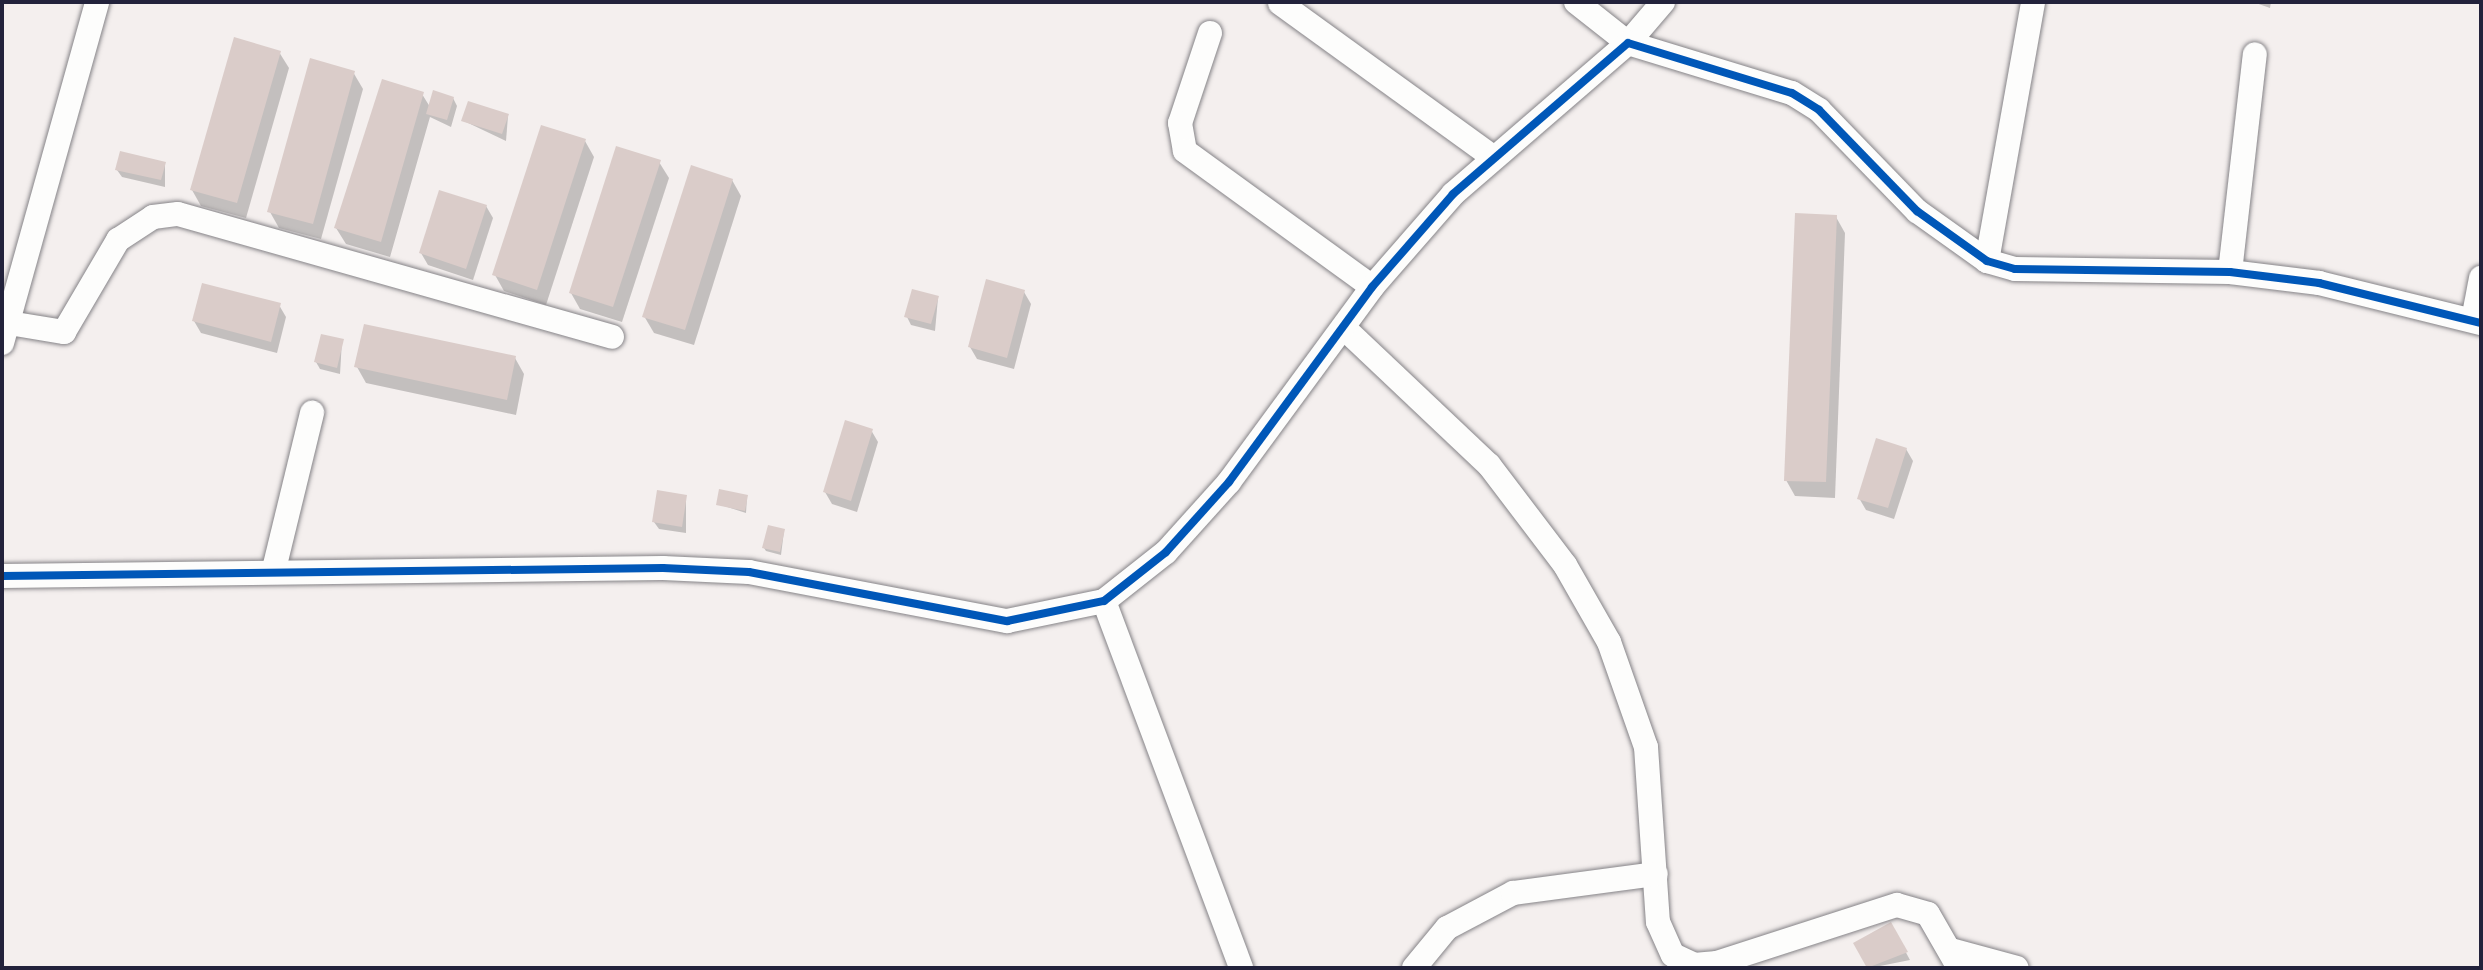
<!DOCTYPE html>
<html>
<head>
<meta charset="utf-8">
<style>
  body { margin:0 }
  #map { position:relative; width:2483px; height:970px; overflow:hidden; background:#f4efee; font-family:"Indie Flower",sans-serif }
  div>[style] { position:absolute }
  .shadow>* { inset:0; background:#0003 }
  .building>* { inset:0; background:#daccc9 }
  .roads { filter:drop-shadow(0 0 2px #858387) drop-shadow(0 0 2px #858387) }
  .street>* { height:24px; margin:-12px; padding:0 12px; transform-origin:12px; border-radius:12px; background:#fdfdfc }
  .cycleway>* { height:8px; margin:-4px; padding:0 4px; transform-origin:4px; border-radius:4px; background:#0057b8 }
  span { translate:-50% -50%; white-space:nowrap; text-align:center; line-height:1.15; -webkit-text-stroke:6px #fff; paint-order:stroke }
  .frame { position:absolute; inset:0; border:4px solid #22223b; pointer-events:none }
</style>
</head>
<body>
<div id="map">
  <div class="shadow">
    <div style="clip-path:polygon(2253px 2px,2271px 2px,2270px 8px)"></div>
    <div style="clip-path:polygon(279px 52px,289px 68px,246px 218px,201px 206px,192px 190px)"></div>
    <div style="clip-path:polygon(353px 72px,363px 89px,321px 239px,279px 228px,270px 212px)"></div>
    <div style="clip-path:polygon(422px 94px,430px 107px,453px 98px,457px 106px,451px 127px,430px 117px,390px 257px,346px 244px,336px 228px)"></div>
    <div style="clip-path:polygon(508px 116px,506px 141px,464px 121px)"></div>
    <div style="clip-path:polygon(585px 141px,594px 157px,546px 305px,504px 291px,495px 275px)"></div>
    <div style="clip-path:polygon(659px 162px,669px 178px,622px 322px,580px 309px,571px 293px)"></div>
    <div style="clip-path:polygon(165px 163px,165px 187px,122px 177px,117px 170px)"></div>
    <div style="clip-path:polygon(732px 180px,741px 196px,694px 345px,654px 333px,644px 316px)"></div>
    <div style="clip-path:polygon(486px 206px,493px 218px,473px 280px,428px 265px,421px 253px)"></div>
    <div style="clip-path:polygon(1836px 217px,1845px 233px,1835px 498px,1795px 496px,1786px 480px)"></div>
    <div style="clip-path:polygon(1024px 292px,1031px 304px,1014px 369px,977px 359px,970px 347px)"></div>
    <div style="clip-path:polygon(938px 298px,935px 331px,911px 325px,907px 317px)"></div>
    <div style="clip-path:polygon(279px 305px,286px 317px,277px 353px,201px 333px,194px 321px)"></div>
    <div style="clip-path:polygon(342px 341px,340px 374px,320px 369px,316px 362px)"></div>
    <div style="clip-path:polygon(515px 358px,524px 374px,516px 415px,366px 383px,357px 367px)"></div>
    <div style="clip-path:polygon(871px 430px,878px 442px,857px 512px,832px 504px,825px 492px)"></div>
    <div style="clip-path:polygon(1906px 449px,1913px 461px,1894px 519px,1866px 510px,1859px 498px)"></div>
    <div style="clip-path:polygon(686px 496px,686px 533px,659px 529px,654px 522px)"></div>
    <div style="clip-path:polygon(747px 497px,746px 513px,718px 504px)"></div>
    <div style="clip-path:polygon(784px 531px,781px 555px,766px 551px,764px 548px)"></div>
    <div style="clip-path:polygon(1891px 925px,1910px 960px,1870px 968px,1856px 944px)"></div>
  </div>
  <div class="building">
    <div style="clip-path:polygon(234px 37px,281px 51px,237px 203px,190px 190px)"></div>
    <div style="clip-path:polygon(310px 58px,355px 71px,313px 224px,267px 212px)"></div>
    <div style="clip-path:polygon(382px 79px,424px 92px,381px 242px,334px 228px)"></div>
    <div style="clip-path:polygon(433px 90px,454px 97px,447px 120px,426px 114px)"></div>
    <div style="clip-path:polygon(468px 101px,509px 114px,502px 134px,461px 121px)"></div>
    <div style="clip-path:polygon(541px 125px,586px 139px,537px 290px,492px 275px)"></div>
    <div style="clip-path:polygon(616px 146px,661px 160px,613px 307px,569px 293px)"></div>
    <div style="clip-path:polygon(120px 151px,166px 162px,161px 180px,115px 170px)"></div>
    <div style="clip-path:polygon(691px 165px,733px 179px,685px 330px,642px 317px)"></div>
    <div style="clip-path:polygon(439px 190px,487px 205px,466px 269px,419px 253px)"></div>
    <div style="clip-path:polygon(1795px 213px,1837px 215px,1826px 482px,1784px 481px)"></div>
    <div style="clip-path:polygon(986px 279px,1025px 290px,1007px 358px,968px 347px)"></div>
    <div style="clip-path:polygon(202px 283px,281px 303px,271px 342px,192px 321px)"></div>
    <div style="clip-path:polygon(912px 289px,939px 296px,931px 324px,904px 317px)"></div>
    <div style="clip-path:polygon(364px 324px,516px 356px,507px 400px,354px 367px)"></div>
    <div style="clip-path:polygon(321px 334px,344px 339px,337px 368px,314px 362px)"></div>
    <div style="clip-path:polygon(845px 420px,873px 429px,851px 501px,823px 492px)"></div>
    <div style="clip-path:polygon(1876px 438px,1907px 448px,1888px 508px,1857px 499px)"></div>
    <div style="clip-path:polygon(719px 489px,748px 495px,745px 511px,716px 505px)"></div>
    <div style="clip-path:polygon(657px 490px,687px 495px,682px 527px,652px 522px)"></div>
    <div style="clip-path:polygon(768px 525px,785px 529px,780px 552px,762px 548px)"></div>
    <div style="clip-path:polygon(1891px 922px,1908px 952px,1867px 968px,1853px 943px)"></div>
  </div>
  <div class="roads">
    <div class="street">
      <div style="left:1576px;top:2px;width:66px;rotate:38.3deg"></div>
      <div style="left:1628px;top:43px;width:54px;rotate:-49.5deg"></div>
      <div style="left:1280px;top:3px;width:263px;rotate:35.9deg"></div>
      <div style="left:1210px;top:33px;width:95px;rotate:108.4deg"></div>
      <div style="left:1180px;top:123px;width:28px;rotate:80deg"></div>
      <div style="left:1185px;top:151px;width:231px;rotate:36deg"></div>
      <div style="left:1987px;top:261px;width:263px;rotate:-79.9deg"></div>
      <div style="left:2230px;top:272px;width:219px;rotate:-83.5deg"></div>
      <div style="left:2473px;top:320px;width:43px;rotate:-79.2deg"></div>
      <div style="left:9px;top:323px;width:56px;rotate:9.3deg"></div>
      <div style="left:64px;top:332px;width:107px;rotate:-59.6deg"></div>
      <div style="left:118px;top:240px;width:42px;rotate:-33.3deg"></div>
      <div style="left:153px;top:217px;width:25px;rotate:-7deg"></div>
      <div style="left:178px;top:214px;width:451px;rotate:15.8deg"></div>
      <div style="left:1344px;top:328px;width:199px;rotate:43.4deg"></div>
      <div style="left:1489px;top:465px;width:126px;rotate:52.8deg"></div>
      <div style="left:1565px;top:565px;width:89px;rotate:60.3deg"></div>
      <div style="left:1609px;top:642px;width:111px;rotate:70.6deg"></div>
      <div style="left:1646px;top:747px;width:175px;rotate:86.1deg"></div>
      <div style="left:1658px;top:922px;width:36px;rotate:66deg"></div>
      <div style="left:1673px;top:955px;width:23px;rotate:25deg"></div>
      <div style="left:1694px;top:965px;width:23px;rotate:-5deg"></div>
      <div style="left:1717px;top:963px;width:189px;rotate:-17.9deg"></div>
      <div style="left:1897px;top:905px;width:32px;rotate:16deg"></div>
      <div style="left:1928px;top:914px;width:62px;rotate:60.1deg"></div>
      <div style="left:2px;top:343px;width:354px;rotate:-74.4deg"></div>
      <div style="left:274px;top:569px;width:161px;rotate:-76.3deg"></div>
      <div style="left:2px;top:576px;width:661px;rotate:-0.69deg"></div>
      <div style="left:663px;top:568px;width:86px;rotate:2.7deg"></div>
      <div style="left:749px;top:572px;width:263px;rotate:10.8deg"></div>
      <div style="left:1007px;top:621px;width:99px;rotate:-11.7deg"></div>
      <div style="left:1104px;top:601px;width:79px;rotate:-38.3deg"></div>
      <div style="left:1166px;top:552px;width:94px;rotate:-48deg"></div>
      <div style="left:1229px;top:482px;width:242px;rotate:-53.7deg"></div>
      <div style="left:1372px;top:287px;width:123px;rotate:-48.9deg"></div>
      <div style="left:1453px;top:194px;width:231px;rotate:-40.8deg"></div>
      <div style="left:1628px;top:43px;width:171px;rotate:17deg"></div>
      <div style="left:1792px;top:93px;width:32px;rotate:32deg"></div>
      <div style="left:1819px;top:110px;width:141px;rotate:45.9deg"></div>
      <div style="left:1917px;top:211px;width:86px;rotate:35.5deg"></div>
      <div style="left:1987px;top:261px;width:29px;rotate:16deg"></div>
      <div style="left:2015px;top:269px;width:215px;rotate:0.8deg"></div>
      <div style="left:2230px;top:272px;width:90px;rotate:7deg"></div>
      <div style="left:2319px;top:283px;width:167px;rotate:13.9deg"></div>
      <div style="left:1104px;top:601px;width:392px;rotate:69.5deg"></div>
      <div style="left:1951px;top:950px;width:68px;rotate:15.3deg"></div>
      <div style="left:1414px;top:968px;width:52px;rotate:-50.5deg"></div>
      <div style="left:1447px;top:928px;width:75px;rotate:-27.9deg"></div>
      <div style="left:1513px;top:893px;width:144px;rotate:-7.6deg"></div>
    </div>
  </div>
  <div class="cycleway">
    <div style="left:2px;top:576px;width:661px;rotate:-0.69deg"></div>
    <div style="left:663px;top:568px;width:86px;rotate:2.7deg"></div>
    <div style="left:749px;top:572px;width:263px;rotate:10.8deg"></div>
    <div style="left:1007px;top:621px;width:99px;rotate:-11.7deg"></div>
    <div style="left:1104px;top:601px;width:79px;rotate:-38.3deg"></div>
    <div style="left:1166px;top:552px;width:94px;rotate:-48deg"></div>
    <div style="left:1229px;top:482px;width:242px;rotate:-53.7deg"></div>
    <div style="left:1372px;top:287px;width:123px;rotate:-48.9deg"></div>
    <div style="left:1453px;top:194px;width:231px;rotate:-40.8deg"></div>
    <div style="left:1628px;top:43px;width:171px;rotate:17deg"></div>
    <div style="left:1792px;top:93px;width:32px;rotate:32deg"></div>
    <div style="left:1819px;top:110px;width:141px;rotate:45.9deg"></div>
    <div style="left:1917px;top:211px;width:86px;rotate:35.5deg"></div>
    <div style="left:1987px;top:261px;width:29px;rotate:16deg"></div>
    <div style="left:2015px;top:269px;width:215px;rotate:0.8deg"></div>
    <div style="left:2230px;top:272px;width:90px;rotate:7deg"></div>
    <div style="left:2319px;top:283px;width:167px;rotate:13.9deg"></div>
  </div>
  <div class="frame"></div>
</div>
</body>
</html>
